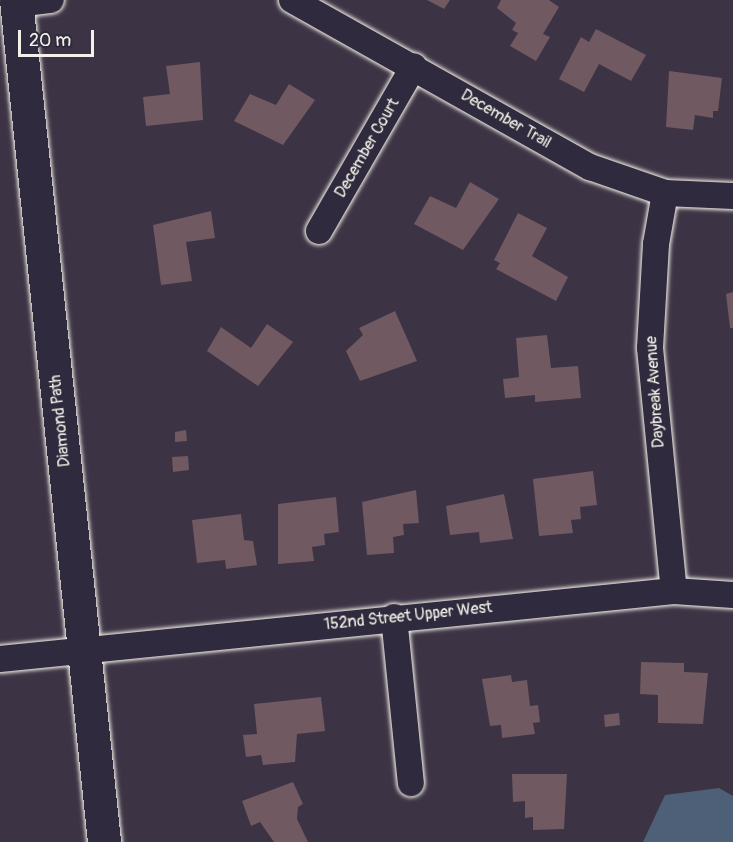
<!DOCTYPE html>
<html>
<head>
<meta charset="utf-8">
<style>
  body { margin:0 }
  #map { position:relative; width:733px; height:842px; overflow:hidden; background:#3c3344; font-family:Pangolin,sans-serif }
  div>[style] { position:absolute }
  .water>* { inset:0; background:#4e6078 }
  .building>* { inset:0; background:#705961 }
  .roads { filter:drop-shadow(0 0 2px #f4f1e8) drop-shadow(0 0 2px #f4f1e8) }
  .street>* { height:26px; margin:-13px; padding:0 13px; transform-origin:13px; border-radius:13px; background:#2f2a3d }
  .secondary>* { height:33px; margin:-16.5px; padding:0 16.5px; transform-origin:16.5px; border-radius:16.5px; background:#2f2a3d }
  span { translate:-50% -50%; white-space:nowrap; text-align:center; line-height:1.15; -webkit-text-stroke:4.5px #2f2a3d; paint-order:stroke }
  .street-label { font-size:16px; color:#f4f1e8 }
  .scale { position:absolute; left:18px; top:30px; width:76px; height:27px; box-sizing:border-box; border:3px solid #f4f1e8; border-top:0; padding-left:8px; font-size:18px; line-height:21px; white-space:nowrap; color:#f4f1e8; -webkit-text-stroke:4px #2f2a3d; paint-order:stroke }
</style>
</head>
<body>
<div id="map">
  <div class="water">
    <div style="clip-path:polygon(719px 788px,733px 796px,733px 842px,643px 842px,665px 795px)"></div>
  </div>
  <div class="building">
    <div style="clip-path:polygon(427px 0,450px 0,444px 9px)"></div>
    <div style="clip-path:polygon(501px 0,549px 0,559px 7px,543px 34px,550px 37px,536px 61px,510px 46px,518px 33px,512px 30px,516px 23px,497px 8px)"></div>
    <div style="clip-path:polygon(596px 29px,646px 55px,631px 81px,599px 64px,584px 92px,559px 79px,581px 37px,589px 42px)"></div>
    <div style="clip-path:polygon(200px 62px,203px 120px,146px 126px,143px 97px,170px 94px,166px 66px)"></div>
    <div style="clip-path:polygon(669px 71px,722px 78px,718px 111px,713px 111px,713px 118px,695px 115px,693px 130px,666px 127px)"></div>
    <div style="clip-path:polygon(289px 84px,315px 100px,283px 145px,234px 121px,250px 94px,276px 105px)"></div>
    <div style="clip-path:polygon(470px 182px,499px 199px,463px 250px,414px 224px,430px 196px,456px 208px)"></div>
    <div style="clip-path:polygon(211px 211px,215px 238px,186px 242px,192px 281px,161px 285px,153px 225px)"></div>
    <div style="clip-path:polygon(518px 213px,547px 228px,532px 256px,568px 277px,556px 301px,496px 269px,500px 263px,494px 260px)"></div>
    <div style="clip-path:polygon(733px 292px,733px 328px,730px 328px,726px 294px)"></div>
    <div style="clip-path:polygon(395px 311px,417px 361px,360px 381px,346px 351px,363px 335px,359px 328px)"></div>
    <div style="clip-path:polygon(267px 324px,293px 342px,258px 386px,207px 351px,221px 327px,251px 348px)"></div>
    <div style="clip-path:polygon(547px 335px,551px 368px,578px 366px,581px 398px,535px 402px,535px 395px,505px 398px,503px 379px,519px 377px,516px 338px)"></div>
    <div style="clip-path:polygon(186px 430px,187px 441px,175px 442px,175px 432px)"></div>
    <div style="clip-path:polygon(188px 456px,189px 470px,173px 472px,172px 457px)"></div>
    <div style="clip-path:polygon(593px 471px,597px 505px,580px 507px,581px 519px,571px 520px,573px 533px,539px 536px,533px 479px)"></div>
    <div style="clip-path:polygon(416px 490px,419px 523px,403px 524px,404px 535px,393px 537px,394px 553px,367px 555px,362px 502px)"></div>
    <div style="clip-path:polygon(504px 494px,513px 539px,480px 543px,479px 532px,450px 535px,446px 506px)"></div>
    <div style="clip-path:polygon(336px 497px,339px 532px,324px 534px,325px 545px,312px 547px,314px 561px,278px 564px,278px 504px)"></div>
    <div style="clip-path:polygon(241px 514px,244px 540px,253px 541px,257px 565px,226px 569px,225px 560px,197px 563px,192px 520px)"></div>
    <div style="clip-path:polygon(641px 662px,684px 663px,684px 672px,708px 673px,703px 724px,658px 723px,658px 695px,640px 694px)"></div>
    <div style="clip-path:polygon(511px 675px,512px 682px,527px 680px,530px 706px,538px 705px,540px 722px,533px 723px,535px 734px,502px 738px,501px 725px,490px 726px,482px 679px)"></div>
    <div style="clip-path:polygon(321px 697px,325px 731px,297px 734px,295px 762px,263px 765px,261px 755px,246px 757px,243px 735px,257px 734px,254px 704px)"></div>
    <div style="clip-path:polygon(619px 713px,620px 725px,605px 727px,604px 715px)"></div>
    <div style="clip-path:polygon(512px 774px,567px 774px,564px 829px,533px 830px,533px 817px,525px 818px,525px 801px,513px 802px)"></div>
    <div style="clip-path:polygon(293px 782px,303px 804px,298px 807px,297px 819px,308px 842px,274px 842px,260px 822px,251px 826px,242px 801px)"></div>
  </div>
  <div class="roads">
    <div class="street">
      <div style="left:292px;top:0;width:342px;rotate:29.3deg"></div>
      <div style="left:590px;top:167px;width:79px;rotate:19.1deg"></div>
      <div style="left:665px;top:193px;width:68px;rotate:2.5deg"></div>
      <div style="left:17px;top:4px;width:34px;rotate:-7deg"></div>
      <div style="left:665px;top:193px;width:52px;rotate:100deg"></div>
      <div style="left:656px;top:244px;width:104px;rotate:93.3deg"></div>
      <div style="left:650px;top:348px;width:244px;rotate:84.4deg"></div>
      <div style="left:319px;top:231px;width:190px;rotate:-60.1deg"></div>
      <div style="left:394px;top:617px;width:167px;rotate:84.2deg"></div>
      <div style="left:0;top:659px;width:677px;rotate:-5.76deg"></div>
      <div style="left:674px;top:591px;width:59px;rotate:3.9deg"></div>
    </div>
    <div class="secondary">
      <div style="left:16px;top:0;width:847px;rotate:84.03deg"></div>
    </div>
  </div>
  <div class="street-label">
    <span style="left:506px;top:119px;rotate:30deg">December Trail</span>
    <span style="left:367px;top:148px;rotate:-60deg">December Court</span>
    <span style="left:655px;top:392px;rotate:-94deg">Daybreak Avenue</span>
    <span style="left:60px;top:421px;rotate:-96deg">Diamond Path</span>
    <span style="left:408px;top:616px;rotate:-6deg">152nd Street Upper West</span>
  </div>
  <div class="scale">20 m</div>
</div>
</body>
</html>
